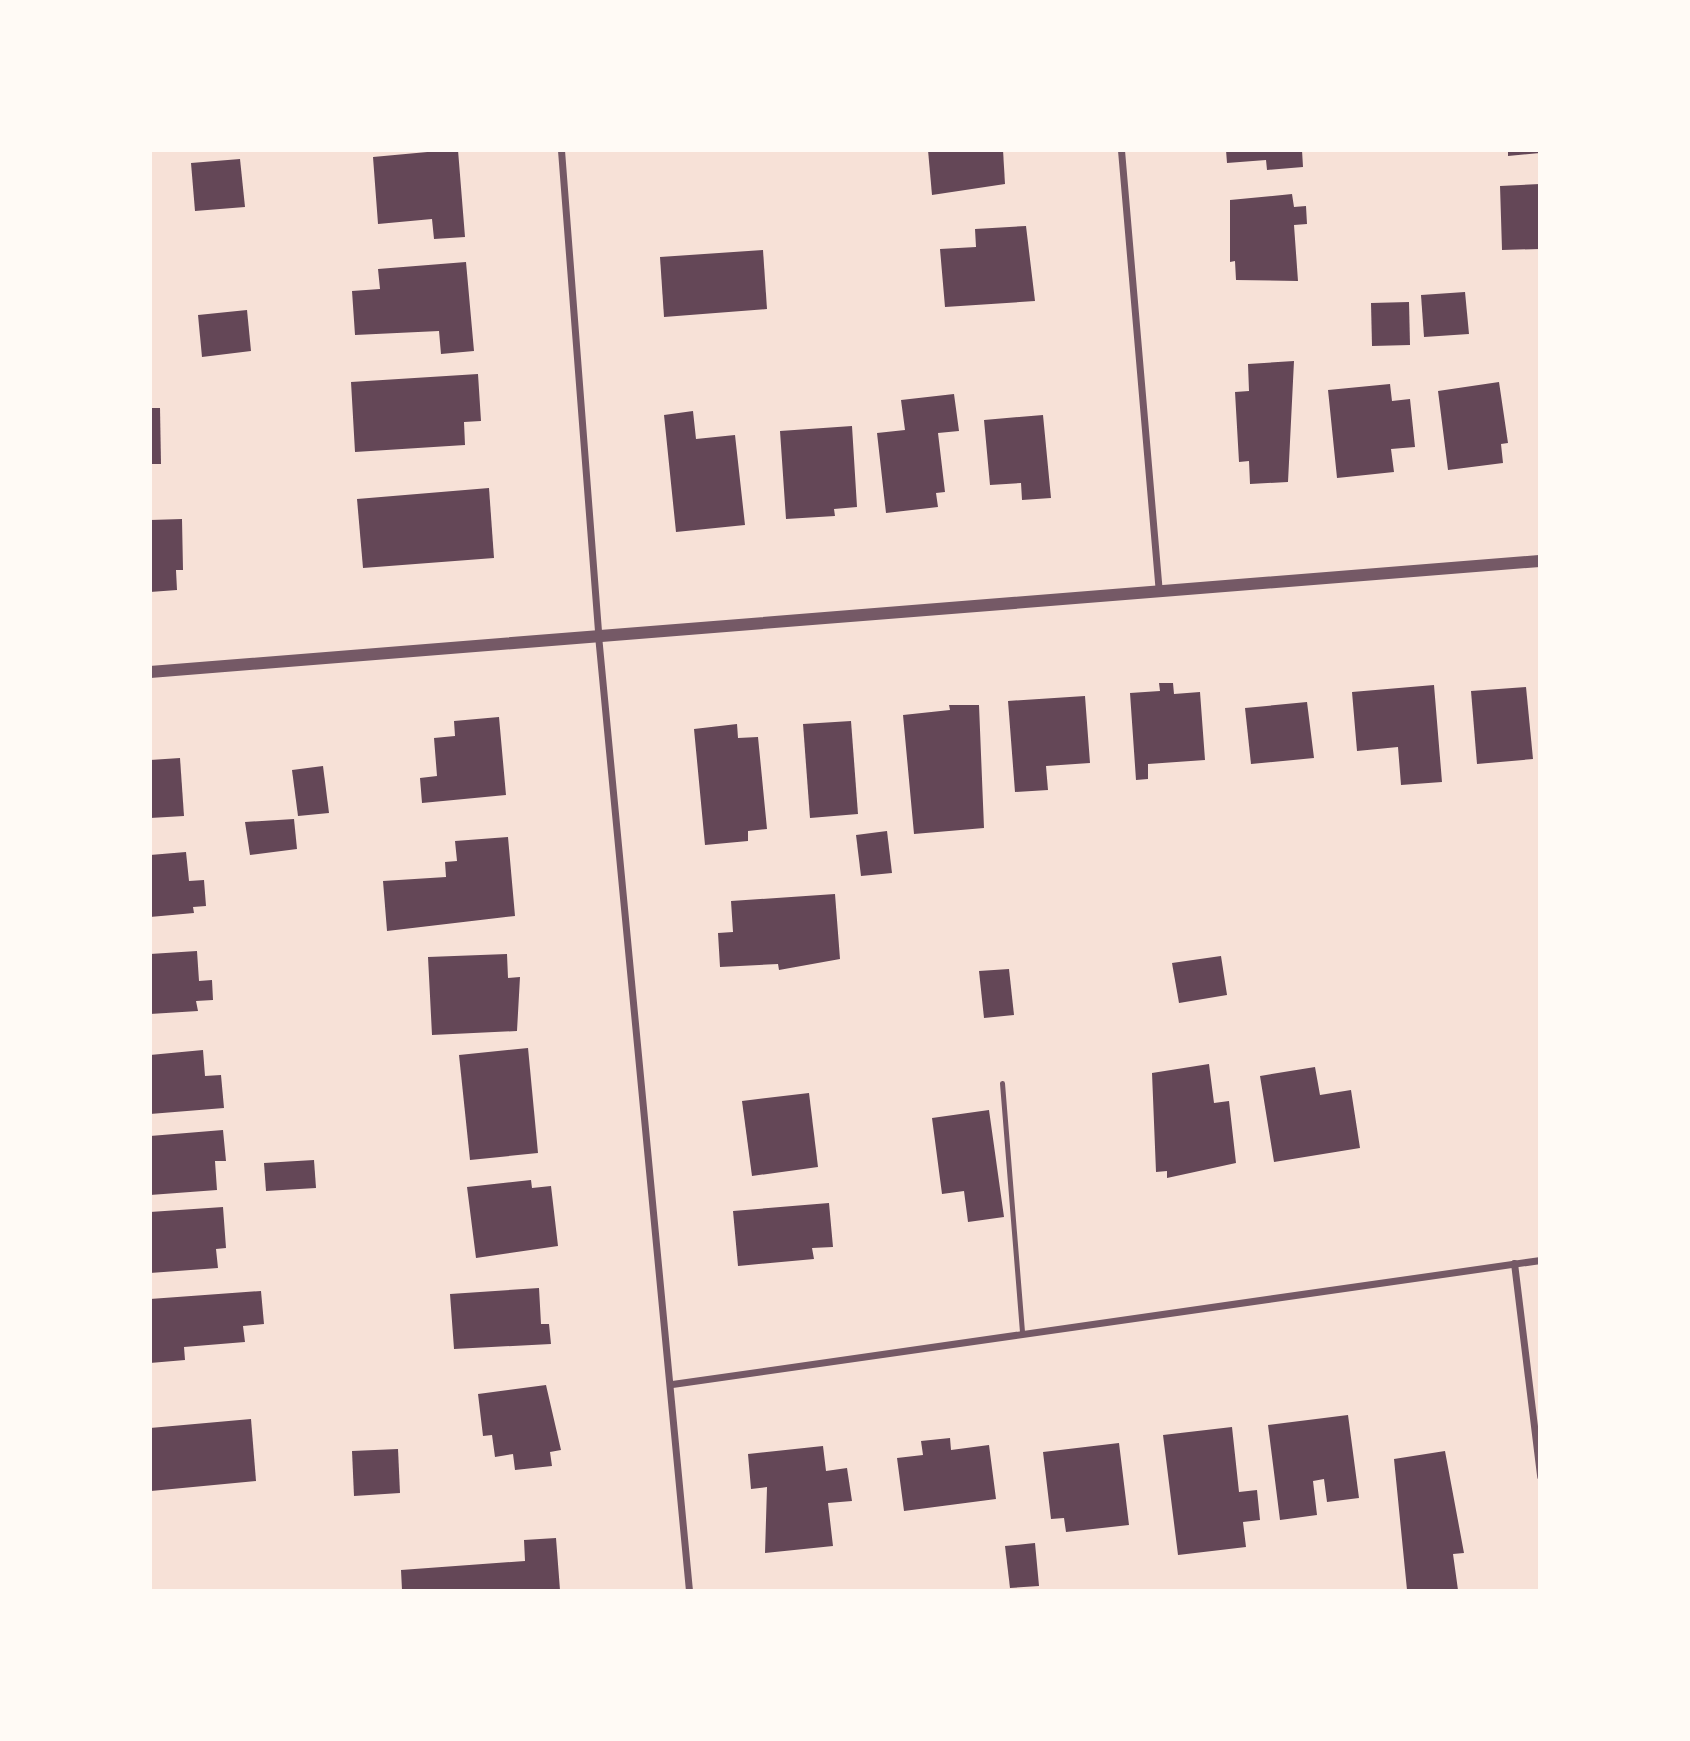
<!DOCTYPE html>
<html>
<head>
<meta charset="utf-8">
<style>
  body { margin:0 }
  #map { position:relative; width:1690px; height:1741px; overflow:hidden; background:#f7e1d7; font-family:Commissioner,sans-serif }
  div>[style] { position:absolute }
  .building>* { inset:0; background:#644757 }
  .service>* { height:5px; margin:-2.5px; padding:0 2.5px; transform-origin:2.5px; border-radius:2.5px; background:#755966 }
  .minor>* { height:7px; margin:-3.5px; padding:0 3.5px; transform-origin:3.5px; border-radius:3.5px; background:#755966 }
  .tertiary>* { height:12px; margin:-6px; padding:0 6px; transform-origin:6px; border-radius:6px; background:#755966 }
  span { translate:-50% -50%; white-space:nowrap; text-align:center; line-height:1.15; -webkit-text-stroke:7px #fffaf5; paint-order:stroke }
  .frame { position:absolute; inset:0; border:152px solid #fffaf5; pointer-events:none }
</style>
</head>
<body>
<div id="map">
  <div class="building">
    <div style="clip-path:polygon(449px 150px,458px 150px,465px 237px,434px 239px,432px 219px,378px 224px,373px 157px)"></div>
    <div style="clip-path:polygon(928px 150px,1003px 150px,1005px 184px,932px 195px)"></div>
    <div style="clip-path:polygon(1226px 150px,1302px 150px,1303px 167px,1267px 170px,1266px 160px,1227px 163px)"></div>
    <div style="clip-path:polygon(1508px 150px,1540px 150px,1540px 153px,1508px 156px)"></div>
    <div style="clip-path:polygon(240px 159px,245px 207px,195px 211px,191px 163px)"></div>
    <div style="clip-path:polygon(1540px 184px,1540px 249px,1502px 250px,1500px 186px)"></div>
    <div style="clip-path:polygon(1292px 194px,1294px 207px,1306px 206px,1307px 224px,1294px 225px,1298px 281px,1236px 280px,1235px 261px,1230px 262px,1230px 200px)"></div>
    <div style="clip-path:polygon(1026px 226px,1035px 301px,945px 307px,940px 249px,976px 247px,975px 229px)"></div>
    <div style="clip-path:polygon(763px 250px,767px 309px,664px 317px,660px 257px)"></div>
    <div style="clip-path:polygon(466px 262px,474px 351px,441px 354px,439px 331px,355px 335px,352px 291px,380px 289px,378px 269px)"></div>
    <div style="clip-path:polygon(1465px 292px,1469px 334px,1424px 337px,1421px 295px)"></div>
    <div style="clip-path:polygon(1409px 302px,1410px 345px,1372px 346px,1371px 303px)"></div>
    <div style="clip-path:polygon(247px 310px,251px 351px,202px 357px,198px 315px)"></div>
    <div style="clip-path:polygon(1294px 361px,1288px 482px,1250px 484px,1249px 461px,1239px 462px,1235px 392px,1249px 391px,1248px 364px)"></div>
    <div style="clip-path:polygon(478px 374px,481px 421px,464px 422px,465px 445px,355px 452px,351px 382px)"></div>
    <div style="clip-path:polygon(1499px 382px,1508px 443px,1501px 444px,1503px 463px,1448px 470px,1438px 391px)"></div>
    <div style="clip-path:polygon(1390px 384px,1392px 401px,1410px 399px,1415px 447px,1391px 449px,1394px 472px,1337px 478px,1328px 390px)"></div>
    <div style="clip-path:polygon(954px 394px,959px 431px,938px 433px,945px 492px,936px 493px,938px 507px,886px 513px,877px 433px,905px 430px,901px 400px)"></div>
    <div style="clip-path:polygon(150px 408px,160px 408px,161px 464px,150px 464px)"></div>
    <div style="clip-path:polygon(693px 411px,696px 439px,735px 435px,745px 525px,676px 532px,664px 415px)"></div>
    <div style="clip-path:polygon(1043px 415px,1051px 498px,1022px 500px,1021px 483px,990px 485px,984px 420px)"></div>
    <div style="clip-path:polygon(852px 426px,857px 507px,834px 509px,835px 516px,786px 519px,780px 431px)"></div>
    <div style="clip-path:polygon(489px 488px,494px 558px,363px 568px,357px 499px)"></div>
    <div style="clip-path:polygon(182px 519px,183px 570px,176px 570px,177px 590px,150px 592px,150px 520px)"></div>
    <div style="clip-path:polygon(1159px 683px,1173px 683px,1174px 694px,1200px 692px,1205px 760px,1148px 764px,1148px 779px,1136px 780px,1130px 693px,1160px 691px)"></div>
    <div style="clip-path:polygon(1434px 685px,1442px 782px,1401px 785px,1398px 747px,1357px 751px,1352px 692px)"></div>
    <div style="clip-path:polygon(1526px 687px,1533px 759px,1477px 764px,1471px 691px)"></div>
    <div style="clip-path:polygon(1085px 696px,1090px 763px,1046px 766px,1048px 790px,1015px 792px,1008px 701px)"></div>
    <div style="clip-path:polygon(1307px 702px,1314px 758px,1251px 764px,1245px 708px)"></div>
    <div style="clip-path:polygon(949px 705px,979px 705px,984px 828px,914px 834px,903px 715px,950px 710px)"></div>
    <div style="clip-path:polygon(499px 717px,506px 795px,422px 803px,420px 778px,437px 776px,434px 738px,455px 736px,454px 721px)"></div>
    <div style="clip-path:polygon(851px 721px,858px 814px,810px 818px,803px 724px)"></div>
    <div style="clip-path:polygon(737px 724px,738px 738px,758px 737px,767px 829px,748px 831px,748px 841px,705px 845px,694px 729px)"></div>
    <div style="clip-path:polygon(180px 758px,184px 816px,150px 818px,150px 760px)"></div>
    <div style="clip-path:polygon(323px 766px,329px 813px,298px 816px,292px 770px)"></div>
    <div style="clip-path:polygon(294px 819px,297px 849px,250px 855px,245px 822px)"></div>
    <div style="clip-path:polygon(887px 831px,892px 873px,861px 876px,856px 835px)"></div>
    <div style="clip-path:polygon(508px 837px,515px 916px,387px 931px,383px 881px,446px 877px,445px 862px,457px 861px,455px 841px)"></div>
    <div style="clip-path:polygon(186px 852px,189px 881px,204px 880px,206px 906px,193px 907px,194px 913px,150px 917px,150px 855px)"></div>
    <div style="clip-path:polygon(835px 894px,840px 959px,779px 970px,778px 964px,720px 967px,718px 933px,733px 932px,731px 901px)"></div>
    <div style="clip-path:polygon(197px 951px,199px 981px,212px 980px,213px 1000px,196px 1001px,198px 1011px,150px 1014px,150px 954px)"></div>
    <div style="clip-path:polygon(507px 954px,508px 978px,520px 977px,517px 1031px,432px 1035px,428px 957px)"></div>
    <div style="clip-path:polygon(1221px 956px,1227px 995px,1179px 1003px,1172px 963px)"></div>
    <div style="clip-path:polygon(1009px 969px,1014px 1015px,984px 1018px,979px 971px)"></div>
    <div style="clip-path:polygon(528px 1048px,538px 1153px,470px 1160px,459px 1055px)"></div>
    <div style="clip-path:polygon(203px 1050px,205px 1076px,221px 1075px,224px 1108px,150px 1114px,150px 1055px)"></div>
    <div style="clip-path:polygon(1209px 1064px,1214px 1103px,1229px 1101px,1236px 1163px,1167px 1178px,1167px 1171px,1156px 1172px,1152px 1073px)"></div>
    <div style="clip-path:polygon(1315px 1067px,1320px 1095px,1351px 1090px,1360px 1148px,1274px 1162px,1260px 1076px)"></div>
    <div style="clip-path:polygon(809px 1093px,818px 1167px,752px 1176px,742px 1101px)"></div>
    <div style="clip-path:polygon(989px 1110px,1004px 1217px,968px 1222px,964px 1191px,942px 1194px,932px 1118px)"></div>
    <div style="clip-path:polygon(223px 1130px,226px 1161px,215px 1161px,217px 1190px,150px 1195px,150px 1136px)"></div>
    <div style="clip-path:polygon(314px 1160px,316px 1188px,266px 1191px,264px 1163px)"></div>
    <div style="clip-path:polygon(531px 1180px,532px 1188px,551px 1186px,558px 1246px,476px 1258px,467px 1187px)"></div>
    <div style="clip-path:polygon(829px 1203px,833px 1247px,812px 1248px,814px 1259px,738px 1266px,733px 1211px)"></div>
    <div style="clip-path:polygon(223px 1207px,226px 1248px,216px 1249px,218px 1268px,150px 1273px,150px 1212px)"></div>
    <div style="clip-path:polygon(539px 1288px,541px 1324px,549px 1324px,551px 1344px,454px 1349px,450px 1294px)"></div>
    <div style="clip-path:polygon(261px 1291px,264px 1324px,243px 1326px,245px 1342px,184px 1347px,185px 1360px,150px 1363px,150px 1299px)"></div>
    <div style="clip-path:polygon(546px 1385px,561px 1450px,550px 1452px,552px 1466px,515px 1470px,513px 1454px,495px 1457px,492px 1435px,483px 1436px,478px 1394px)"></div>
    <div style="clip-path:polygon(1348px 1415px,1359px 1498px,1327px 1502px,1324px 1479px,1313px 1481px,1317px 1515px,1280px 1520px,1268px 1425px)"></div>
    <div style="clip-path:polygon(251px 1419px,256px 1481px,151px 1491px,150px 1428px)"></div>
    <div style="clip-path:polygon(1232px 1427px,1239px 1492px,1257px 1490px,1260px 1520px,1243px 1522px,1246px 1547px,1178px 1555px,1163px 1435px)"></div>
    <div style="clip-path:polygon(950px 1438px,951px 1450px,989px 1445px,996px 1499px,904px 1511px,897px 1458px,923px 1455px,921px 1441px)"></div>
    <div style="clip-path:polygon(1119px 1443px,1129px 1525px,1066px 1532px,1064px 1518px,1051px 1519px,1043px 1452px)"></div>
    <div style="clip-path:polygon(823px 1446px,826px 1471px,847px 1468px,852px 1501px,828px 1503px,833px 1546px,765px 1553px,767px 1487px,751px 1489px,748px 1454px)"></div>
    <div style="clip-path:polygon(398px 1449px,400px 1493px,354px 1496px,352px 1451px)"></div>
    <div style="clip-path:polygon(1445px 1451px,1464px 1553px,1453px 1554px,1458px 1590px,1407px 1590px,1394px 1459px)"></div>
    <div style="clip-path:polygon(556px 1538px,560px 1590px,402px 1590px,401px 1570px,525px 1561px,524px 1540px)"></div>
    <div style="clip-path:polygon(1035px 1543px,1039px 1586px,1010px 1588px,1005px 1546px)"></div>
  </div>
  <div class="service">
    <div style="left:1002px;top:1083px;width:252px;rotate:85.4deg"></div>
  </div>
  <div class="minor">
    <div style="left:561px;top:150px;width:486px;rotate:85.6deg"></div>
    <div style="left:598px;top:635px;width:959px;rotate:84.56deg"></div>
    <div style="left:1121px;top:150px;width:443px;rotate:85.1deg"></div>
    <div style="left:1514px;top:1263px;width:215px;rotate:83deg"></div>
    <div style="left:672px;top:1384px;width:877px;rotate:-8.13deg"></div>
  </div>
  <div class="tertiary">
    <div style="left:150px;top:672px;width:1394px;rotate:-4.57deg"></div>
  </div>
  <div class="frame"></div>
</div>
</body>
</html>
